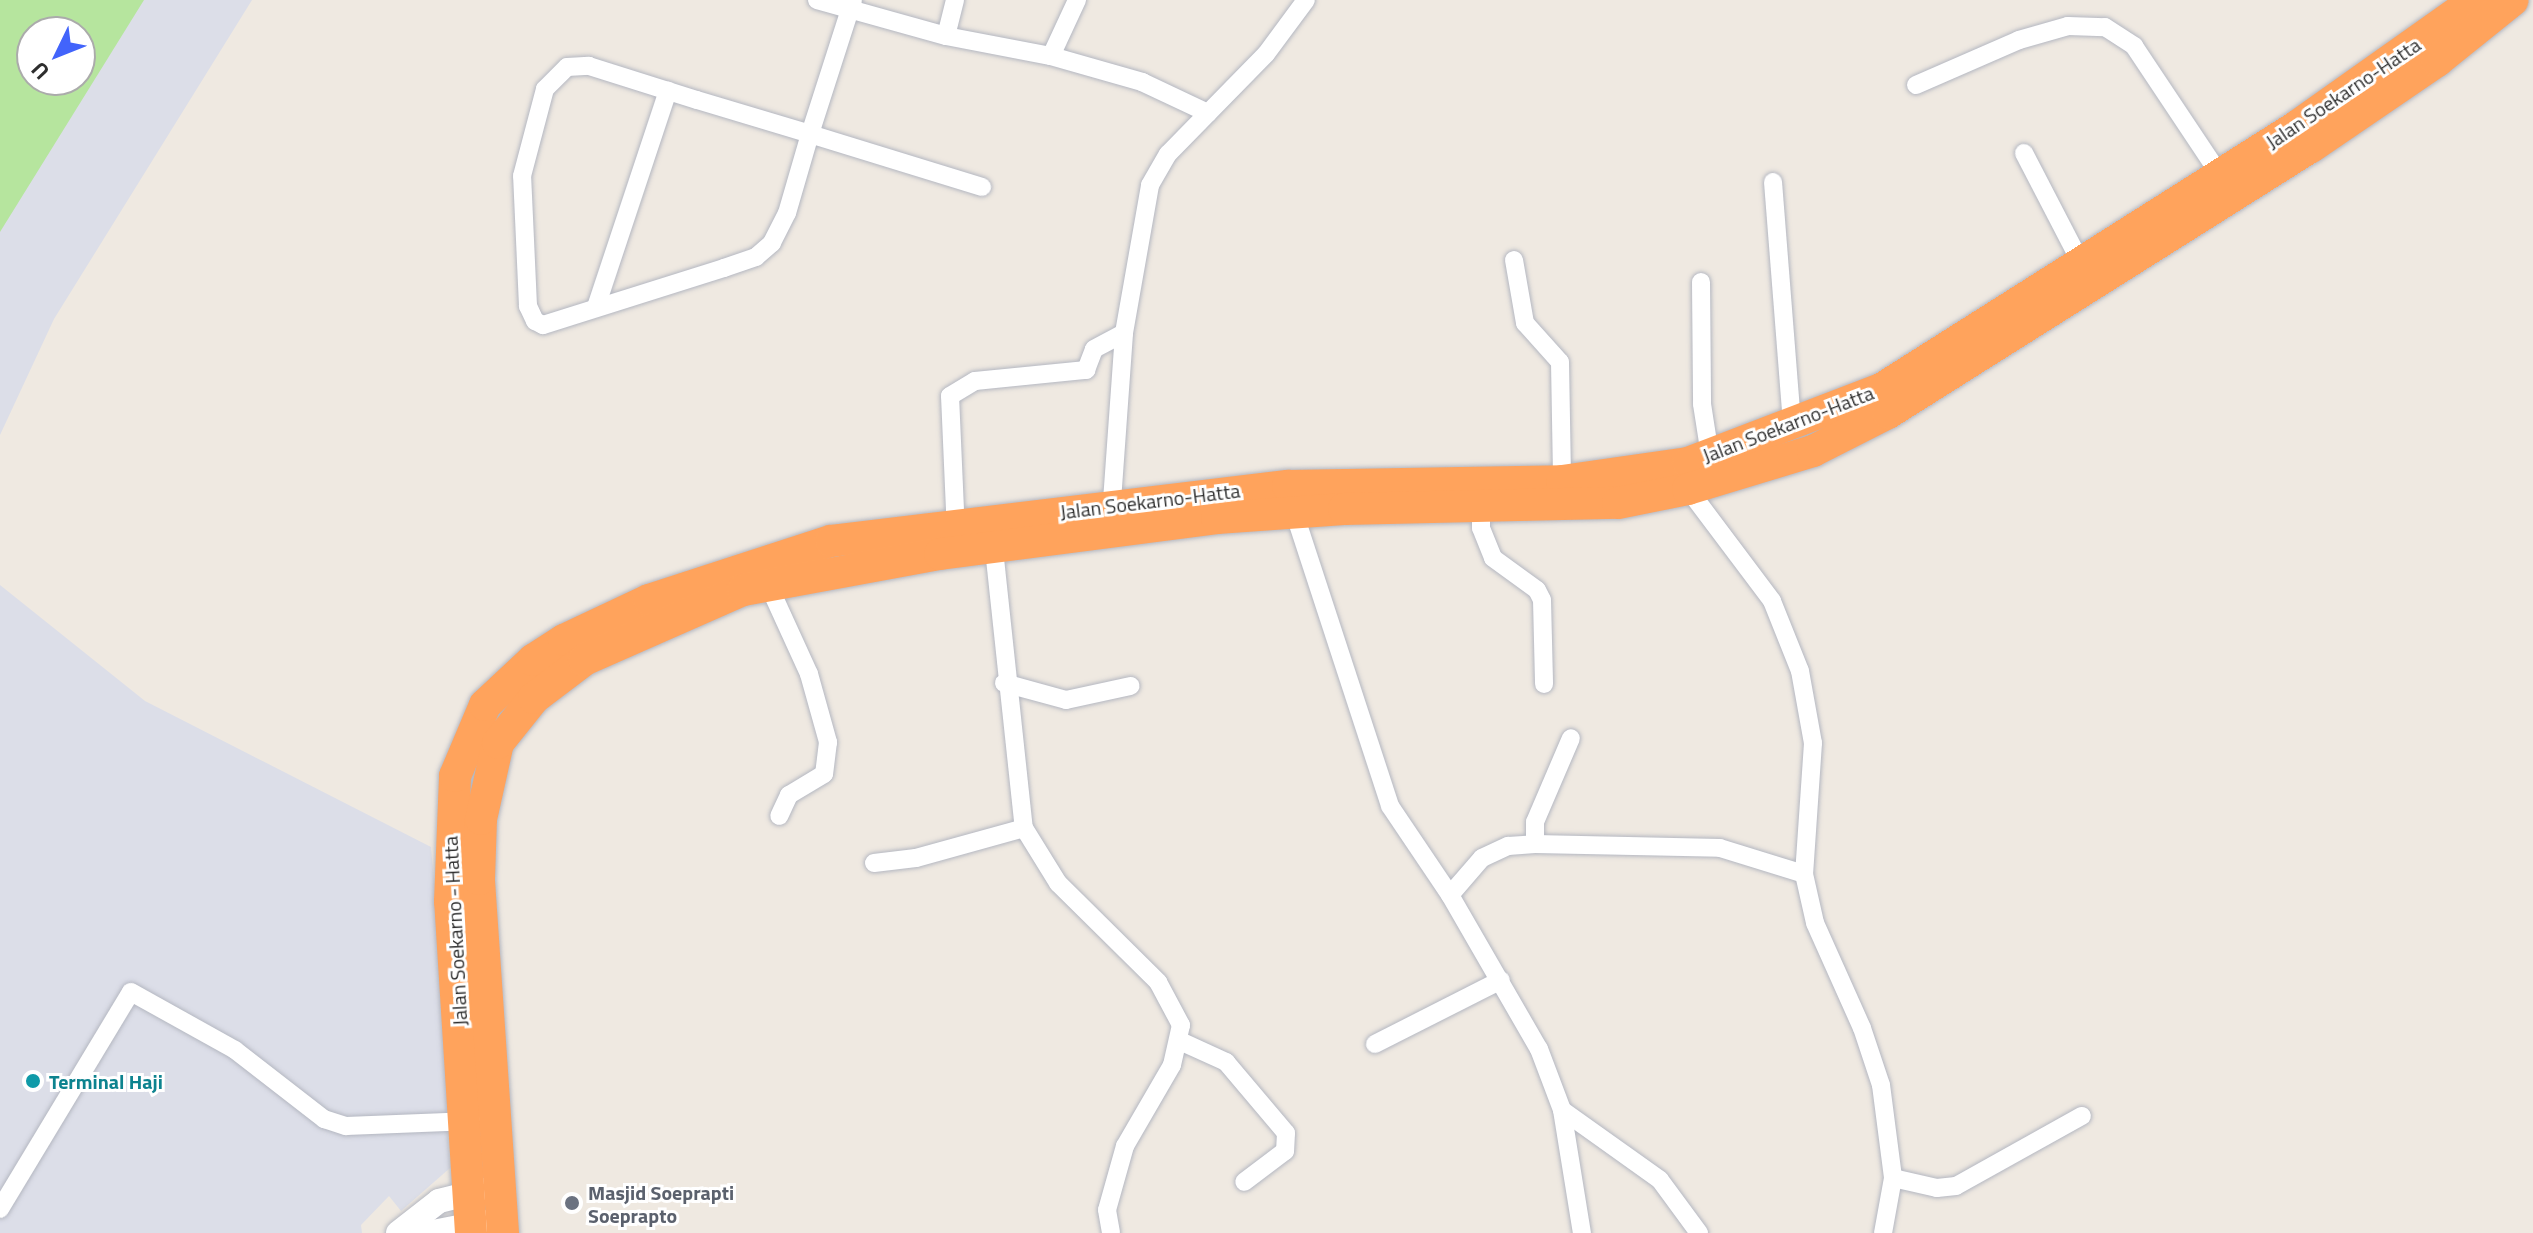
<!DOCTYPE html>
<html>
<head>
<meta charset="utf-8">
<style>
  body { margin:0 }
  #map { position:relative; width:2533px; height:1233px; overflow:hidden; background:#efe9e1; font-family:"Titillium Web",sans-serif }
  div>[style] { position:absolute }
  .airport>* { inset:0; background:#dcdee8 }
  .green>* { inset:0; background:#b6e59e }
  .roads { filter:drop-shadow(0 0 2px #b4b7c1) drop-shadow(0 0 2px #b4b7c1) }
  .street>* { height:18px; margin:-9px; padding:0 9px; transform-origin:9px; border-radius:9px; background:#fff }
  .secondary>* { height:24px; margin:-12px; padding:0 12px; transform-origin:12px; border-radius:12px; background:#fff }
  .highway>* { height:32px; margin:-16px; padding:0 16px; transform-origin:16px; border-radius:16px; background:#ffa35c }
  .dots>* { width:22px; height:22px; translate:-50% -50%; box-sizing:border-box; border:4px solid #fff; border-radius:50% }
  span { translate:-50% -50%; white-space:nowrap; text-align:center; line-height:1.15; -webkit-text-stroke:6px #fff; paint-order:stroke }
  .street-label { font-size:20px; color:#2e2e2e }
  .culture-label { font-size:20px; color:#0d838f; font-weight:700 }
  .left { translate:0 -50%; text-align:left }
  .worship-label { font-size:20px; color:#5b616d; font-weight:700 }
  .north { position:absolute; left:16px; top:16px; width:80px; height:80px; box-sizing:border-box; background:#fff; border:2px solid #ababab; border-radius:50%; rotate:227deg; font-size:22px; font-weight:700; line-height:32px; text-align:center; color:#2e2e2e }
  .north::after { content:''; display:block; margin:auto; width:28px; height:36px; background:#4264fb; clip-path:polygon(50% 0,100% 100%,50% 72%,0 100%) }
</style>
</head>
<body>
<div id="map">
  <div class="airport">
    <div style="clip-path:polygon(evenodd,0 0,252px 0,54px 319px,0 435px,0 0,32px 32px,80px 32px,80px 80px,32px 80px,32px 32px)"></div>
    <div style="clip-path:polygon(0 585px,145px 701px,431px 847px,454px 1113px,446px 1115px,450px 1168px,401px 1211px,389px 1196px,361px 1225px,362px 1233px,0 1233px)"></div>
  </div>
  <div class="green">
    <div style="clip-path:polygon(evenodd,0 0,144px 0,0 232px,0 0,32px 32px,80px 32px,80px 80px,32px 80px,32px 32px)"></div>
  </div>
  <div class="roads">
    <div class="street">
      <div style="left:817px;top:0;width:134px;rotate:15.6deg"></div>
      <div style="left:853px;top:0;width:141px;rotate:107.8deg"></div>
      <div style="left:810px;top:134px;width:82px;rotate:106.2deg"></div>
      <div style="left:787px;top:213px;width:34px;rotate:117deg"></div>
      <div style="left:772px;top:243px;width:21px;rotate:139deg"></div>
      <div style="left:756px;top:257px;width:34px;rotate:161deg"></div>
      <div style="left:724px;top:268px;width:190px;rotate:162.5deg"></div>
      <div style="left:543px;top:325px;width:9px;rotate:-153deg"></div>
      <div style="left:535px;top:321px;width:17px;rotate:-115deg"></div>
      <div style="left:528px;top:306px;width:130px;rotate:-92.6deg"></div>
      <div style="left:522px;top:176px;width:90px;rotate:-75.2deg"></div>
      <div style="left:545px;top:89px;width:31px;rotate:-45deg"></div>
      <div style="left:567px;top:67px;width:22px;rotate:-3deg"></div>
      <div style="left:589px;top:66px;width:113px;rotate:17.5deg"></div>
      <div style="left:697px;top:100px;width:118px;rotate:16.7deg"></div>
      <div style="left:810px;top:134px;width:180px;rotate:17.1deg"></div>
      <div style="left:955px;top:0;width:37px;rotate:104deg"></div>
      <div style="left:946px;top:36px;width:107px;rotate:10.8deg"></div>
      <div style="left:1051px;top:56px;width:95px;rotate:15.9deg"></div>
      <div style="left:1142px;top:82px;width:73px;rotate:25.2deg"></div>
      <div style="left:1051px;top:56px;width:62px;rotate:-65.1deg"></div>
      <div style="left:1916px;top:85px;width:112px;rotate:-23.6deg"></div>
      <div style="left:2019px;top:40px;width:51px;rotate:-15.9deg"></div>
      <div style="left:2068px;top:26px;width:37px;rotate:2deg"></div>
      <div style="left:2105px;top:27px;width:35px;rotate:33deg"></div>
      <div style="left:2134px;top:46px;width:155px;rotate:56.3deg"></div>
      <div style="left:2024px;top:153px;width:124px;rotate:62.6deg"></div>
      <div style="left:1773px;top:182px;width:245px;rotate:85.5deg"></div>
      <div style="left:1514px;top:260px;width:64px;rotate:80.1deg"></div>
      <div style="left:1525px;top:323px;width:52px;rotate:48.1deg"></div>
      <div style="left:1560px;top:362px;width:119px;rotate:89deg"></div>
      <div style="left:1701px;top:282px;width:122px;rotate:89.5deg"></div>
      <div style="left:1702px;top:404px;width:52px;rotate:81.1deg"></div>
      <div style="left:596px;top:307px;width:228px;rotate:-71.6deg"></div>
      <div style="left:1688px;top:489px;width:140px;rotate:53.1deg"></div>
      <div style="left:1772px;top:601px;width:75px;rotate:68.2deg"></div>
      <div style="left:1800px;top:671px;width:73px;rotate:79.8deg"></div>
      <div style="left:1813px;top:743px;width:131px;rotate:93.9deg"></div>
      <div style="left:1804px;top:874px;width:50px;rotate:77.3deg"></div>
      <div style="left:1815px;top:923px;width:115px;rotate:65.9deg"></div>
      <div style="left:1862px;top:1028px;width:60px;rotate:71.6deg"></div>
      <div style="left:1881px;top:1085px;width:94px;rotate:82.6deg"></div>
      <div style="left:1893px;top:1178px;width:56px;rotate:100.3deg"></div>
      <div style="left:1481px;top:508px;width:20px;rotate:90deg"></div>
      <div style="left:1481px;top:528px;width:32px;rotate:68deg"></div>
      <div style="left:1493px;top:558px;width:54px;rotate:36deg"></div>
      <div style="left:1537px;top:590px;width:11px;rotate:63deg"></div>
      <div style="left:1542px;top:600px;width:84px;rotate:88.6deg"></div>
      <div style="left:1294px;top:512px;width:309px;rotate:71.9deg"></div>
      <div style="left:1390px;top:806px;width:107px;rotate:56deg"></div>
      <div style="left:1450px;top:895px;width:178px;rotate:60deg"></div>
      <div style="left:1539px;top:1049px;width:65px;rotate:69.3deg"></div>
      <div style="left:1562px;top:1110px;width:125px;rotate:80.8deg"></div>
      <div style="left:1111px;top:515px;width:182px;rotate:-85.9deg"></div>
      <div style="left:1124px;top:333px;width:150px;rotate:-80deg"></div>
      <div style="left:1150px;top:185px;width:36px;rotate:-60deg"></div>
      <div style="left:1168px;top:154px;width:140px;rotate:-45.6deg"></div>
      <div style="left:1266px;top:54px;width:67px;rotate:-53.5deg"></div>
      <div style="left:956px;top:533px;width:137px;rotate:-92.5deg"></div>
      <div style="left:950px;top:396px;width:29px;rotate:-31deg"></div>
      <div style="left:975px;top:381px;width:112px;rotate:-5.7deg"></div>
      <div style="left:1086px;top:370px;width:22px;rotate:-69deg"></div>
      <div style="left:1094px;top:349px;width:34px;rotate:-28deg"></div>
      <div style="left:993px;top:540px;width:290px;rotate:83.9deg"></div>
      <div style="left:1024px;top:828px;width:65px;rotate:58.3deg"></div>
      <div style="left:1058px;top:883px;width:141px;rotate:44.7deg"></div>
      <div style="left:1158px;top:982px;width:49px;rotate:61.9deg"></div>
      <div style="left:1181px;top:1025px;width:41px;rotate:102.7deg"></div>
      <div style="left:1172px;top:1065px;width:94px;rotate:120.1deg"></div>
      <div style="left:1125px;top:1146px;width:66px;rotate:105.7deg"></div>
      <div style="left:1107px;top:1210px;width:23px;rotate:80deg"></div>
      <div style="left:768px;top:584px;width:99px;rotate:65.5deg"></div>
      <div style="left:809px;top:674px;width:71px;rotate:74.4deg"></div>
      <div style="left:828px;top:742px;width:32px;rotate:97deg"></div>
      <div style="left:824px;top:774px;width:41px;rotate:149deg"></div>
      <div style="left:789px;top:795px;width:23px;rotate:115deg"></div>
      <div style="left:1004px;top:683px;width:64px;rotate:15.3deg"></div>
      <div style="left:1066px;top:700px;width:66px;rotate:-12.3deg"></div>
      <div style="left:1535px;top:844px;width:22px;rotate:-90deg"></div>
      <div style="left:1535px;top:822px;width:91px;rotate:-66.8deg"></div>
      <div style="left:874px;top:863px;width:42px;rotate:-6.8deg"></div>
      <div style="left:916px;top:858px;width:112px;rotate:-15.5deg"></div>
      <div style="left:1450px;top:895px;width:49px;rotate:-49.1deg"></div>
      <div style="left:1482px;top:858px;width:29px;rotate:-25deg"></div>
      <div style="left:1508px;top:846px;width:27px;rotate:-4deg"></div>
      <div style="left:1535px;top:844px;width:185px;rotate:1.2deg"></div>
      <div style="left:1720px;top:848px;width:88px;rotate:17.2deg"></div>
      <div style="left:1180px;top:1041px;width:51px;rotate:24.5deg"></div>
      <div style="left:1226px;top:1062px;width:93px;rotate:49.8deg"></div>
      <div style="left:1286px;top:1133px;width:18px;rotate:93deg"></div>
      <div style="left:1285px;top:1151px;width:51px;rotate:142.9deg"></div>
      <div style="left:1375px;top:1044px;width:141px;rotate:-26.9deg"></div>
      <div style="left:1562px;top:1110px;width:120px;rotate:35.5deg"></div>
      <div style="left:1660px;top:1180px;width:66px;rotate:53.7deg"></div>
      <div style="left:1893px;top:1178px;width:45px;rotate:12.8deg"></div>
      <div style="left:1937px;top:1188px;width:19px;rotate:-6deg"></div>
      <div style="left:1956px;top:1186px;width:144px;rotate:-29.1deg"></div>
      <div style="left:0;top:1209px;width:253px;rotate:-58.9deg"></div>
      <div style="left:131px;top:992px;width:119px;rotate:29.1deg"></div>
      <div style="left:235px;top:1050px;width:113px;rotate:37.8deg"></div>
      <div style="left:324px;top:1119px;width:23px;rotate:18deg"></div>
      <div style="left:346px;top:1126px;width:126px;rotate:-2.3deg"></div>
    </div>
    <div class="secondary">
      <div style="left:398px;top:1233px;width:52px;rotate:-38deg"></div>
      <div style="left:439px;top:1201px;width:45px;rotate:-14deg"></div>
      <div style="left:428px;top:1233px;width:57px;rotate:-11.1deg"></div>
    </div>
    <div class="highway">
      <div style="left:471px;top:1233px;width:332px;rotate:-93.6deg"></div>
      <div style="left:450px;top:902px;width:126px;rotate:-87.7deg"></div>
      <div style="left:455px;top:776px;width:77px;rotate:-67.1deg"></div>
      <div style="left:485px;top:705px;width:66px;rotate:-43.2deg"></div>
      <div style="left:533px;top:660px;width:37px;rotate:-33deg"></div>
      <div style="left:564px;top:640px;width:94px;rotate:-25.2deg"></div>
      <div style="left:649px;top:600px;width:191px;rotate:-18deg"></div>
      <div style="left:831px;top:541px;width:460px;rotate:-6.9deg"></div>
      <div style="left:1288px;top:486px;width:274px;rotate:-1deg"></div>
      <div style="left:1562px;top:481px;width:127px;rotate:-8.1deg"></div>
      <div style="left:1688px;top:463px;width:209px;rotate:-21deg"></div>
      <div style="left:1883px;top:388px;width:494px;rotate:-32.3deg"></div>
      <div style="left:2300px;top:124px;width:214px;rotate:-35.3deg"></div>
      <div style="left:503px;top:1233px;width:355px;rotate:-93.9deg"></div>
      <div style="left:479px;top:879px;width:60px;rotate:-88.1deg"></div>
      <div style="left:481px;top:819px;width:78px;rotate:-77.4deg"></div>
      <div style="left:498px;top:743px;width:58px;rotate:-51.3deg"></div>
      <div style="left:534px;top:698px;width:63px;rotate:-37.2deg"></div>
      <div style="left:584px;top:660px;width:174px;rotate:-23.8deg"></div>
      <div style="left:743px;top:590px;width:200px;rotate:-10.4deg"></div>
      <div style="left:940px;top:554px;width:279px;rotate:-7.4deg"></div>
      <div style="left:1217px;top:518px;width:127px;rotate:-4.1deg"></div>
      <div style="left:1344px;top:509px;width:274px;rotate:-1.3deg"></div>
      <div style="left:1618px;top:503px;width:71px;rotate:-11.3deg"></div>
      <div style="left:1688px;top:489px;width:131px;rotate:-16.9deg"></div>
      <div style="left:1813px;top:451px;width:84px;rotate:-26.9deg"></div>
      <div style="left:1888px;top:413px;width:500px;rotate:-32.2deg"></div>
      <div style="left:2311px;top:147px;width:153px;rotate:-34.3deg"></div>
      <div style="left:2437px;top:61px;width:97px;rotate:-38.8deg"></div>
    </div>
  </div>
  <div class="dots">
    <div style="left:33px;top:1081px;background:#0f9aa8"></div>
    <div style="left:572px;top:1203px;background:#6b7280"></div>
  </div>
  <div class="street-label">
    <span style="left:2343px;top:93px;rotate:-34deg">Jalan Soekarno-Hatta</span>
    <span style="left:1788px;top:424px;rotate:-21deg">Jalan Soekarno-Hatta</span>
    <span style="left:1150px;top:501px;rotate:-7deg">Jalan Soekarno-Hatta</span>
    <span style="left:455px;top:931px;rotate:-93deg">Jalan Soekarno - Hatta</span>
  </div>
  <div class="culture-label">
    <span class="left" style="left:49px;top:1081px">Terminal Haji</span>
  </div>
  <div class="worship-label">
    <span class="left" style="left:588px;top:1204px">Masjid Soeprapti<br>Soeprapto</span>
  </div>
  <div class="north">U</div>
</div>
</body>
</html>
